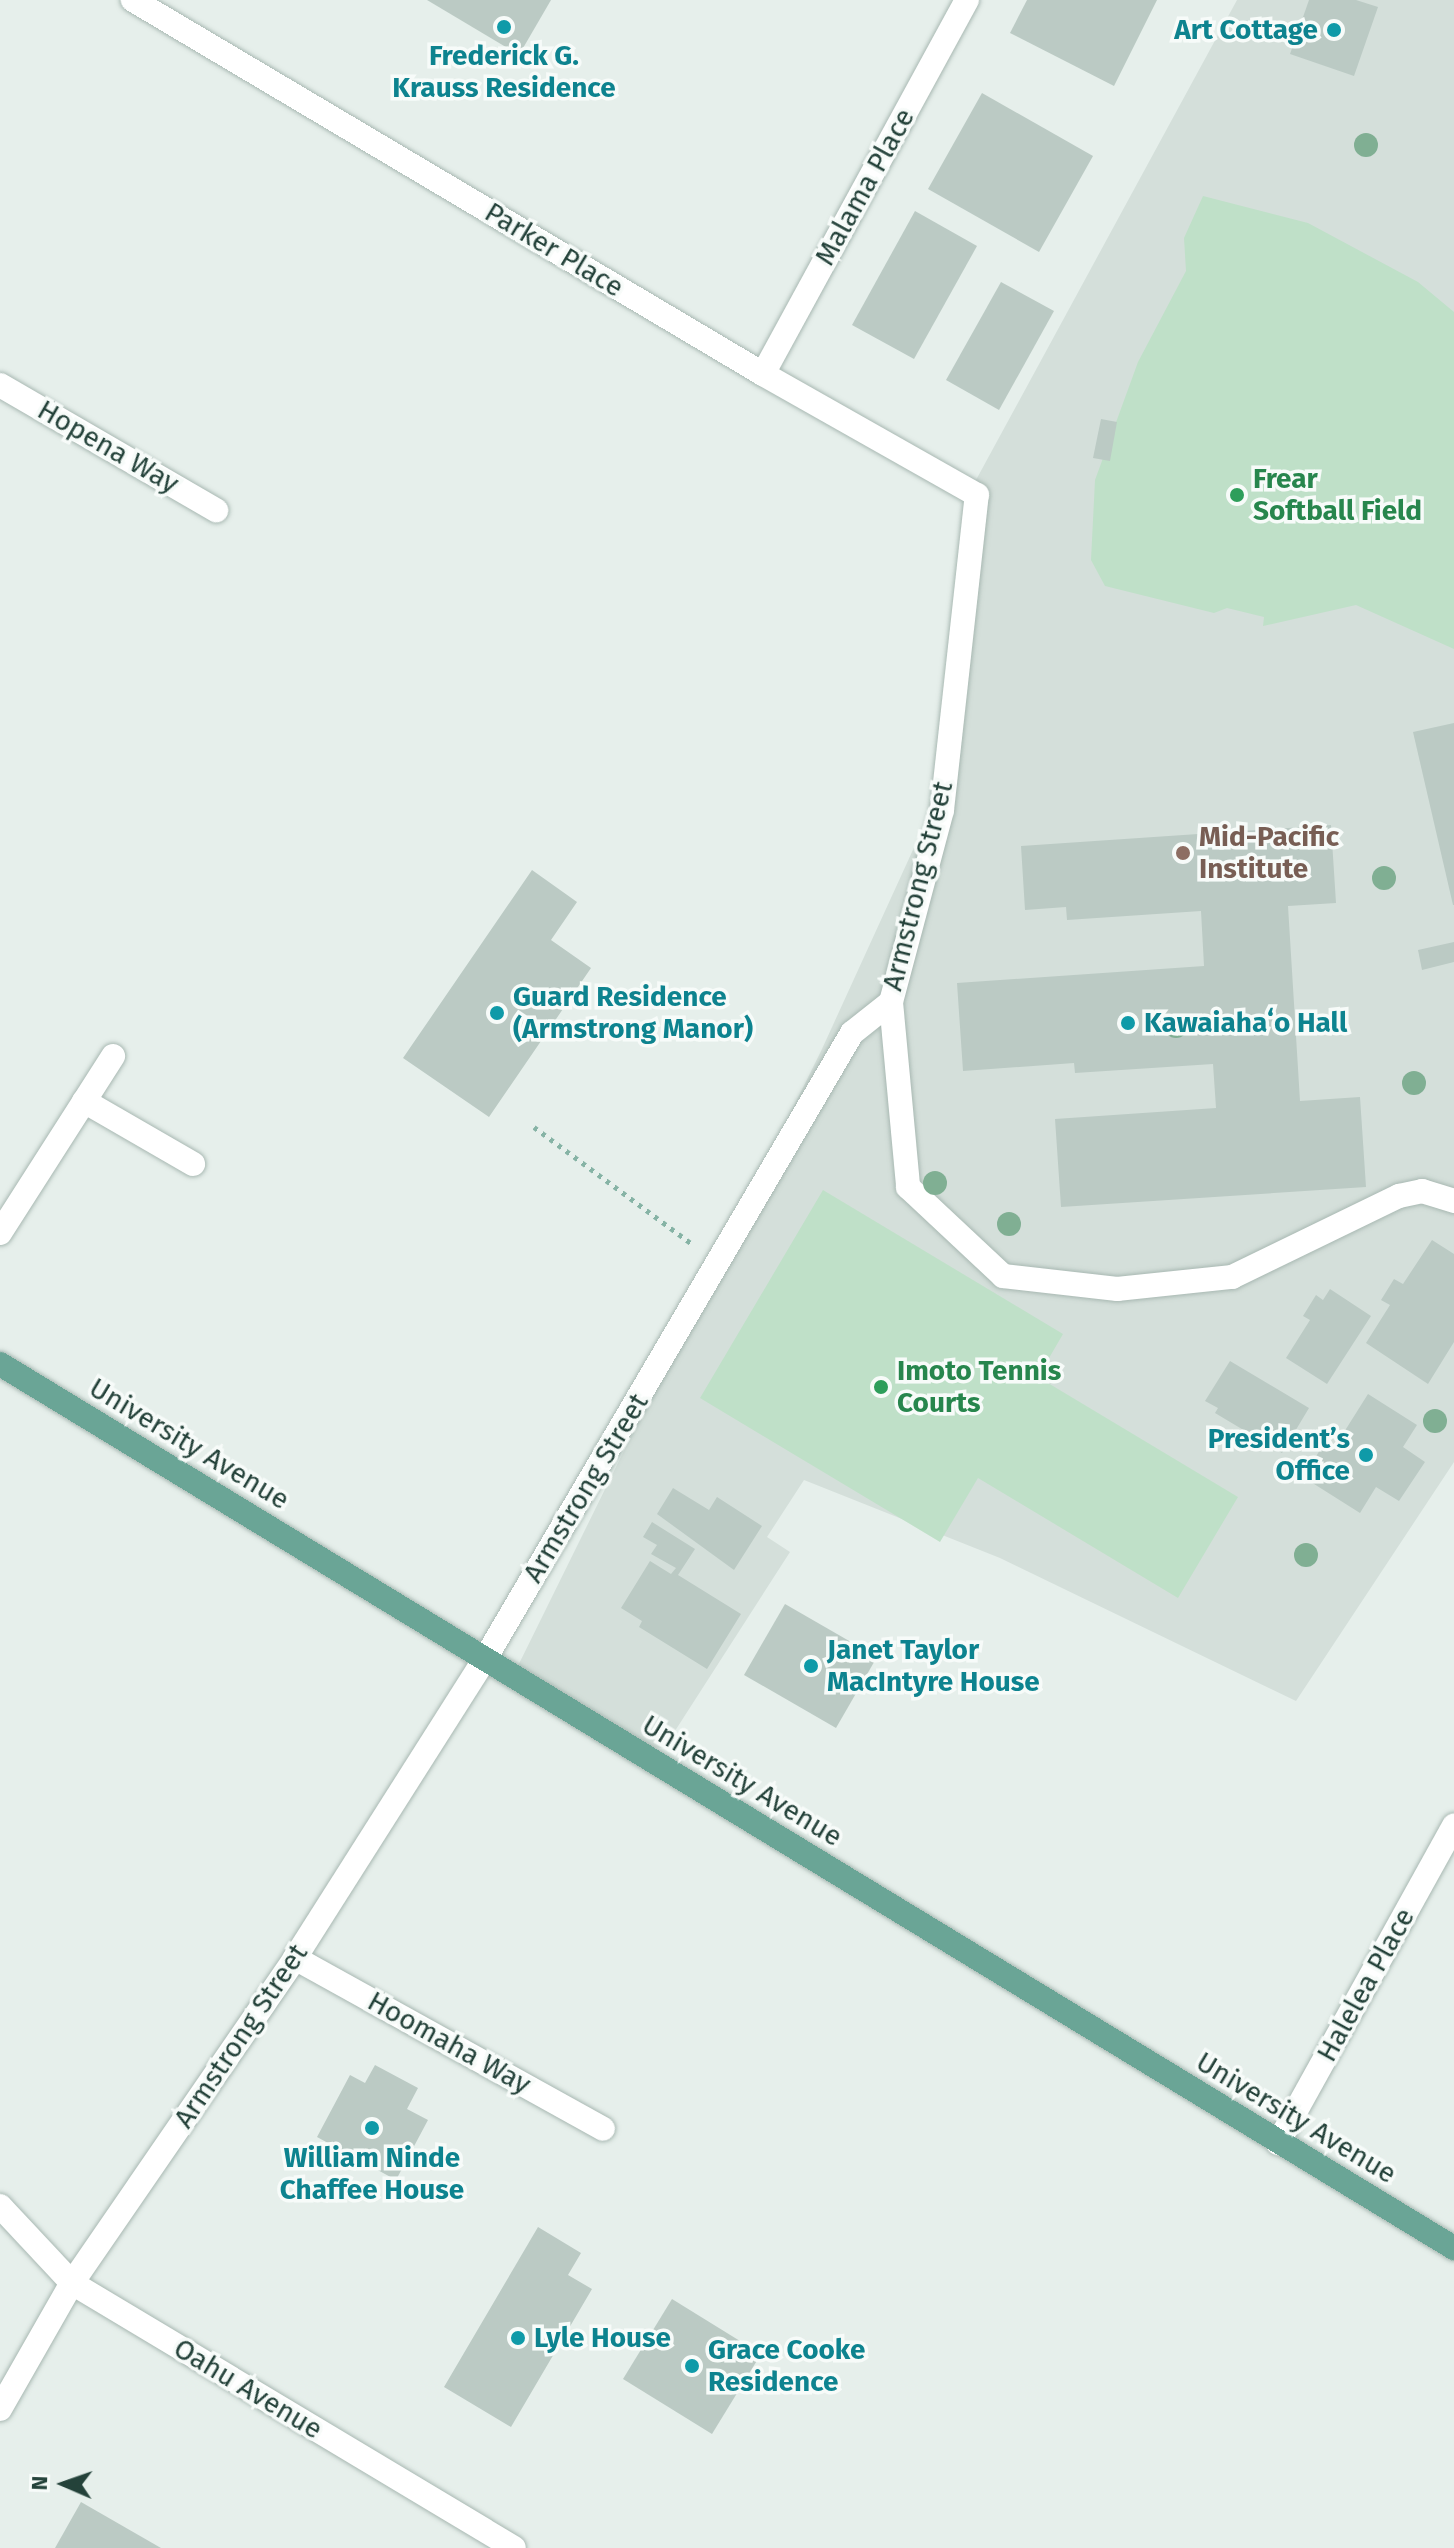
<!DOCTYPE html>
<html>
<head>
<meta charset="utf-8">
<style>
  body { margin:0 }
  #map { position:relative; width:1454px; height:2548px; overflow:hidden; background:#e6efeb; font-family:"Fira Sans",sans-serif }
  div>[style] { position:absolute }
  .built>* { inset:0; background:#d4dfda }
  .green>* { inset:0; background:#bfe0c8 }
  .building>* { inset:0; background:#bbcac4 }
  .path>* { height:5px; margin-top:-2.5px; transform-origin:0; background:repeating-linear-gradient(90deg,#86b3a5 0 4px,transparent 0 10px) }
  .roads { filter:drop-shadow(0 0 2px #a8b8b2) drop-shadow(0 0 2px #a8b8b2) }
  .minor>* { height:24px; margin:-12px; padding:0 12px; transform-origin:12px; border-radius:12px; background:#fff }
  .major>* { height:24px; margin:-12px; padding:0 12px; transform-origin:12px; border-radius:12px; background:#6aa596 }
  .trees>* { width:24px; height:24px; margin:-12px; border-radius:50%; background:#80af93 }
  .dots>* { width:22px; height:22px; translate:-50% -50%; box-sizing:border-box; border:4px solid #f7fbf9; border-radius:50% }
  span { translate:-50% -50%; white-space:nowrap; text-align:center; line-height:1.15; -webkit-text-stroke:7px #f7fbf9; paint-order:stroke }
  .culture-label { font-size:28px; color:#0d838f; font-weight:700 }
  .right { translate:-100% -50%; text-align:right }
  .left { translate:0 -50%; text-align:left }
  .street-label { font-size:28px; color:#24423a }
  .leisure-label { font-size:28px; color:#27864d; font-weight:700 }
  .education-label { font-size:28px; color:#785e54; font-weight:700 }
  .north { position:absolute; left:24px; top:2444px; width:80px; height:80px; -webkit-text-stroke:6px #f7fbf9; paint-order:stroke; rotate:272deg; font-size:22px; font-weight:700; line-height:32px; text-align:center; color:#24423a }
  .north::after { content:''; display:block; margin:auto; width:28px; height:36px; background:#24423a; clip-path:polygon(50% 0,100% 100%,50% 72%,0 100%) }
</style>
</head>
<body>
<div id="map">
  <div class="built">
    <div style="clip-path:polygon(1237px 0,1454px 0,1454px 1462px,1296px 1701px,1000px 1558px,804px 1480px,767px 1537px,790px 1552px,664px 1748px,628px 1746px,512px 1678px,822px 1049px,933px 806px,970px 491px)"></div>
  </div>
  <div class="green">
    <div style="clip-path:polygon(1203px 196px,1308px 223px,1418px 282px,1454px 312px,1454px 649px,1356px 605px,1263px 626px,1264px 617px,1227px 608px,1214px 613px,1105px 586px,1091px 560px,1095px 480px,1138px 362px,1186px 271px,1184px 238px)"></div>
    <div style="clip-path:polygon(823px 1190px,1063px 1334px,1038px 1377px,1238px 1497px,1178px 1598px,978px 1478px,940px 1542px,700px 1398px)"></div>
  </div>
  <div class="building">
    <div style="clip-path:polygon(427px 0,551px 0,519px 55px)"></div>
    <div style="clip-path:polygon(1027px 0,1157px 0,1114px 86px,1010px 33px)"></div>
    <div style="clip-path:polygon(1309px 0,1356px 0,1378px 7px,1354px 76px,1290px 54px)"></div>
    <div style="clip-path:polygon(982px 93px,1093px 156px,1039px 252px,928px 189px)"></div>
    <div style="clip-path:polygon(915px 211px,977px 246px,914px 359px,852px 325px)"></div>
    <div style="clip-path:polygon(1001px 282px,1054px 311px,999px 410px,946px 380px)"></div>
    <div style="clip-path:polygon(1101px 419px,1117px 422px,1110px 461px,1093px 458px)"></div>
    <div style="clip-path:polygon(1454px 723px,1454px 905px,1453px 905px,1413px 732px)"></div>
    <div style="clip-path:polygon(1331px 825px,1336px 903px,1288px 906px,1300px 1101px,1360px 1097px,1366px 1187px,1061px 1207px,1055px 1119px,1216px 1108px,1213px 1064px,1075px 1073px,1074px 1063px,963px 1071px,957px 983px,1204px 966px,1201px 911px,1067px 920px,1066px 907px,1025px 910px,1021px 846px)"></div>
    <div style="clip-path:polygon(532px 870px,577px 902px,551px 940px,591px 968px,489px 1117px,403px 1058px)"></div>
    <div style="clip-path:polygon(1454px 942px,1454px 962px,1422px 970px,1418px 950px)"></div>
    <div style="clip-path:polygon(1432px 1240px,1454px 1254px,1454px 1342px,1428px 1384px,1366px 1343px,1390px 1305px,1381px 1300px,1394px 1279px,1403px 1284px)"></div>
    <div style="clip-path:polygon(1330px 1289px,1371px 1316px,1327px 1384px,1286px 1358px,1310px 1320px,1303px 1316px,1316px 1295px,1323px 1300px)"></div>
    <div style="clip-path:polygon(1230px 1361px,1309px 1408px,1282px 1453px,1215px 1413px,1218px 1408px,1205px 1401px)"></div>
    <div style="clip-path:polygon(1368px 1394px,1417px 1425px,1403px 1447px,1425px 1462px,1399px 1501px,1376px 1487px,1360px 1513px,1303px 1477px,1325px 1442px,1334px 1448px)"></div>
    <div style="clip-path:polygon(673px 1488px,709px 1510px,717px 1497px,762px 1526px,734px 1570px,657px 1514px)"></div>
    <div style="clip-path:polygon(652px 1522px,695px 1549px,678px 1575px,741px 1614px,707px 1669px,639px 1627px,642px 1621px,621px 1608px,650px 1561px,671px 1574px,676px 1568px,651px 1554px,657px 1545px,643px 1537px)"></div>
    <div style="clip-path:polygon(785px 1604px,877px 1657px,836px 1728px,744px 1675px)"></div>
    <div style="clip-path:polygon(375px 2065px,418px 2088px,407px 2109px,428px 2120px,396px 2180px,317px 2137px,350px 2075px,365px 2083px)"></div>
    <div style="clip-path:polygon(538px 2227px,581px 2253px,568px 2275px,592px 2289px,511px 2427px,444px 2387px)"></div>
    <div style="clip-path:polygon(672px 2299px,761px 2354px,712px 2434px,623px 2379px)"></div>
    <div style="clip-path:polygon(81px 2502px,161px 2548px,55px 2548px)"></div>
  </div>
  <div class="path">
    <div style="left:534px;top:1127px;width:195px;rotate:36.5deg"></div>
  </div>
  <div class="roads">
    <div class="minor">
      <div style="left:763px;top:374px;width:426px;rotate:-61.4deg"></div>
      <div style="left:0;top:385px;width:250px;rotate:30.1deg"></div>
      <div style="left:891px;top:1002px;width:186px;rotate:84.7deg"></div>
      <div style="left:908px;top:1187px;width:130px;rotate:43.1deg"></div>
      <div style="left:1003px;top:1276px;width:115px;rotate:6.5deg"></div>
      <div style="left:1117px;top:1289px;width:116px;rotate:-6deg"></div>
      <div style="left:1232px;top:1277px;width:186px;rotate:-25.9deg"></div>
      <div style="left:1399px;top:1196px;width:24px;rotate:-12deg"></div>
      <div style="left:1422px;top:1191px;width:34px;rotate:17deg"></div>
      <div style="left:84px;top:1101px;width:126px;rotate:30deg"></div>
      <div style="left:0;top:1233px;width:210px;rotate:-57.4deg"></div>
      <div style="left:295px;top:1958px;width:352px;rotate:29deg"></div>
      <div style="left:1278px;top:2143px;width:363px;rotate:-61deg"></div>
      <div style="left:0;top:2206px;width:105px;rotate:46.9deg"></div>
      <div style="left:72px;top:2283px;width:515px;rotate:30.94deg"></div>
      <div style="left:0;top:2409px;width:145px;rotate:-60.3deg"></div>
      <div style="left:72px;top:2283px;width:394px;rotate:-55.5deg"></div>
      <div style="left:295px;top:1958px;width:354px;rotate:-57.6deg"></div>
      <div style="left:485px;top:1659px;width:726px;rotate:-59.62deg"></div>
      <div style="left:852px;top:1033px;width:50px;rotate:-38.5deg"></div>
      <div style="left:891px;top:1002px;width:199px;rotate:-75.1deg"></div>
      <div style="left:942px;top:810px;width:317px;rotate:-83.7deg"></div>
      <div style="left:977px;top:495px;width:246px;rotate:-150.5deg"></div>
      <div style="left:763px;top:374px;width:733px;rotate:-149.3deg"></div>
    </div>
    <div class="major">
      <div style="left:0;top:1364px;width:1702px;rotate:31.3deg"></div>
    </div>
  </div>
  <div class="trees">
    <div style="left:1366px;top:145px"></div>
    <div style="left:1384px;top:878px"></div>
    <div style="left:1176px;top:1026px"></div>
    <div style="left:1414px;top:1083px"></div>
    <div style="left:935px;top:1183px"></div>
    <div style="left:1009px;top:1224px"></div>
    <div style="left:1435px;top:1421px"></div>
    <div style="left:1306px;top:1555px"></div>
  </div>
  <div class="dots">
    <div style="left:504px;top:27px;background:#0f9aa8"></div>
    <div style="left:1334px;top:30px;background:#0f9aa8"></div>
    <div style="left:1237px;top:495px;background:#2e9e5b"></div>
    <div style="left:1183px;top:853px;background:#8d6e63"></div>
    <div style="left:497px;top:1013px;background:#0f9aa8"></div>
    <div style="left:1128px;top:1023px;background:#0f9aa8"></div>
    <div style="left:881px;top:1387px;background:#2e9e5b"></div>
    <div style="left:1366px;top:1455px;background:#0f9aa8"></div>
    <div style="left:811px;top:1666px;background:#0f9aa8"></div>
    <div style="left:372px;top:2128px;background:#0f9aa8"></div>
    <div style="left:518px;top:2338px;background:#0f9aa8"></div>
    <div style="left:692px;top:2366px;background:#0f9aa8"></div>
  </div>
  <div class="culture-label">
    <span class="right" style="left:1318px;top:30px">Art Cottage</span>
    <span style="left:504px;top:72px">Frederick G.<br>Krauss Residence</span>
    <span class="left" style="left:513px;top:1013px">Guard Residence<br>(Armstrong Manor)</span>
    <span class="left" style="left:1144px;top:1023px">Kawaiahaʻo Hall</span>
    <span class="right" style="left:1350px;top:1455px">President’s<br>Office</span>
    <span class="left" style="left:827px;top:1666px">Janet Taylor<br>MacIntyre House</span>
    <span style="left:372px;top:2174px">William Ninde<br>Chaffee House</span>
    <span class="left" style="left:534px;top:2338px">Lyle House</span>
    <span class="left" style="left:708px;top:2366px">Grace Cooke<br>Residence</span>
  </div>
  <div class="street-label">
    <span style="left:865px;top:187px;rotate:-61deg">Malama Place</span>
    <span style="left:554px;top:250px;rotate:31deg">Parker Place</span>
    <span style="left:108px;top:447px;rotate:30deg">Hopena Way</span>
    <span style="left:918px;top:886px;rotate:-76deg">Armstrong Street</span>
    <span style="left:189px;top:1444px;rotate:31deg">University Avenue</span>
    <span style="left:586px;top:1488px;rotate:-59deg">Armstrong Street</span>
    <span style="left:742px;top:1781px;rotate:31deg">University Avenue</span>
    <span style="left:1366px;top:1985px;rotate:-61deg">Halelea Place</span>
    <span style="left:241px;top:2036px;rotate:-56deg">Armstrong Street</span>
    <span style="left:449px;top:2043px;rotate:29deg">Hoomaha Way</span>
    <span style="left:1296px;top:2118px;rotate:31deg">University Avenue</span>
    <span style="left:248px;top:2389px;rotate:31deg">Oahu Avenue</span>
  </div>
  <div class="leisure-label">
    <span class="left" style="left:1253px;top:495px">Frear<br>Softball Field</span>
    <span class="left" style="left:897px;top:1387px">Imoto Tennis<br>Courts</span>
  </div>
  <div class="education-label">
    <span class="left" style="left:1199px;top:853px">Mid-Pacific<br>Institute</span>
  </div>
  <div class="north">N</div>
</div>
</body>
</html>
